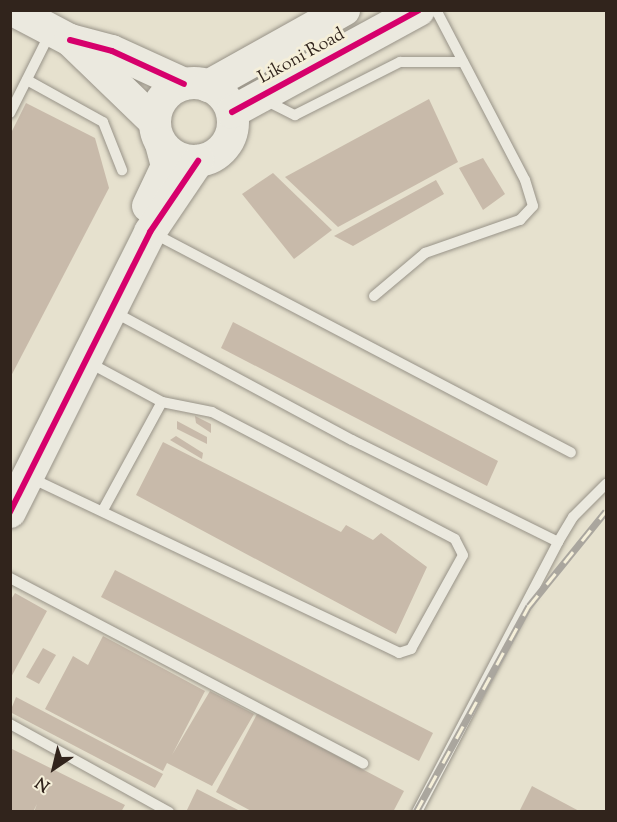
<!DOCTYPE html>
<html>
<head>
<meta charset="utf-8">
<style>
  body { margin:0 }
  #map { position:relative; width:617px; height:822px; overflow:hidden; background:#e6e1ce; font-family:"Sorts Mill Goudy",serif }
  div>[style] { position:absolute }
  .building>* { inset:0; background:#c8baaa }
  .roads { filter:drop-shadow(0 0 2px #989388) drop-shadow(0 0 2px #989388) }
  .lane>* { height:10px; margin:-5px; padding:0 5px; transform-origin:5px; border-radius:5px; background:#ebe9df }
  .secondary>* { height:32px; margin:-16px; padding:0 16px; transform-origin:16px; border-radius:16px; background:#ebe9df }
  .secondary>.ring { margin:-16px; padding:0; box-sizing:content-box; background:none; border:32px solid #ebe9df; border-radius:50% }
  .rail>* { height:7px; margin-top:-3.5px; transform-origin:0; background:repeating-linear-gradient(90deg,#f5efd9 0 14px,#aaa69e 0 28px); box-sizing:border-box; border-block:2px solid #aaa69e }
  .cycleway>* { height:6px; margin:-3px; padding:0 3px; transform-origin:3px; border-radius:3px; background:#d6006c }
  span { translate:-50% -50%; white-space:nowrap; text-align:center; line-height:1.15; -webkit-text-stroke:6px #f5efd9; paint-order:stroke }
  .street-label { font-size:18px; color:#31241c }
  .frame { position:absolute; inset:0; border:12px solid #31241c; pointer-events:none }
  .north { position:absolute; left:24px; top:738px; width:60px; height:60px; -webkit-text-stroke:4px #f5efd9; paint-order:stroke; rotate:215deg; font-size:16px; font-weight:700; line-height:24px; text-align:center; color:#31241c }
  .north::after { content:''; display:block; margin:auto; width:21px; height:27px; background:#31241c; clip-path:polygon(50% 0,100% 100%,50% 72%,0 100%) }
</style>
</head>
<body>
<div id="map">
  <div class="building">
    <div style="clip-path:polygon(429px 99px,458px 162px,338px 227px,285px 177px)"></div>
    <div style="clip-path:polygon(26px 103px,95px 138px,109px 188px,10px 378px,10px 135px)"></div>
    <div style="clip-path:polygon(483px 158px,505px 194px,483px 210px,459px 168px)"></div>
    <div style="clip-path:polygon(273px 173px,332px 230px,294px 259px,242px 194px)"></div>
    <div style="clip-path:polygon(436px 180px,444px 194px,353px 246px,334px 236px)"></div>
    <div style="clip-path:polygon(233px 322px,498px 461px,487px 486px,221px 348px)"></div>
    <div style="clip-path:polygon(195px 416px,211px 424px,211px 433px,196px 423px)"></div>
    <div style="clip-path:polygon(177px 421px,207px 437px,207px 444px,177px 429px)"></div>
    <div style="clip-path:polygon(176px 436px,203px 453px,202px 459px,170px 440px)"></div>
    <div style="clip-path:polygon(163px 442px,341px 532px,346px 525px,373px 540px,381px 533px,427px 567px,396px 634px,136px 495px)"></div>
    <div style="clip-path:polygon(115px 570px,433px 733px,419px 761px,101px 597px)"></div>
    <div style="clip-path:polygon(15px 593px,47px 611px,10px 679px,10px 601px)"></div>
    <div style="clip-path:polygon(103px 636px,205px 691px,172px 755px,210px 691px,254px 714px,212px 786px,167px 763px,163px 771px,45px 709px,73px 656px,88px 665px)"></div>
    <div style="clip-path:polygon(43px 648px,56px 655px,39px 684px,26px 677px)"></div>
    <div style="clip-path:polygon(16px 697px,163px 774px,155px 788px,10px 712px)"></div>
    <div style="clip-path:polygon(257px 714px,404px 791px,393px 812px,253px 812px,216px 792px)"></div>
    <div style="clip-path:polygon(10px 748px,125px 805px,121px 812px,34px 812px,37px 804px,33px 812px,10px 812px)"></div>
    <div style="clip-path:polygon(532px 786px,581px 812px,519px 812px)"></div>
    <div style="clip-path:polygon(197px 789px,242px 812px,186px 812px)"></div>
  </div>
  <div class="roads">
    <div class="lane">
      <div style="left:27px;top:80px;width:87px;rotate:28.9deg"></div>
      <div style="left:103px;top:122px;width:52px;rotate:68.4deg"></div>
      <div style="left:263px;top:99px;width:36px;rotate:27deg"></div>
      <div style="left:295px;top:115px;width:118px;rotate:-26.8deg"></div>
      <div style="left:400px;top:62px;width:63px"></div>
      <div style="left:10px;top:113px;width:89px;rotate:-63.4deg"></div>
      <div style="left:153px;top:233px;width:472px;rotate:27.7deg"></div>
      <div style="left:374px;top:296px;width:67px;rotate:-40.1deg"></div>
      <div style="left:425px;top:253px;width:101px;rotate:-19.2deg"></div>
      <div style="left:520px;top:220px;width:19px;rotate:-47deg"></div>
      <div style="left:533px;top:206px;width:27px;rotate:-107deg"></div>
      <div style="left:525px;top:180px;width:192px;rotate:-117.6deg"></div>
      <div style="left:114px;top:312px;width:270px;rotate:28.3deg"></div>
      <div style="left:352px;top:440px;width:230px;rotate:26.3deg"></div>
      <div style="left:558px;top:542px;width:29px;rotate:-59deg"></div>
      <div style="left:573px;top:517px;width:47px;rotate:-45deg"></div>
      <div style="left:29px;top:477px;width:410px;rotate:25.4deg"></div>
      <div style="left:399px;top:653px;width:13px;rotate:-18deg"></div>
      <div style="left:411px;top:649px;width:107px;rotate:-61deg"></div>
      <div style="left:463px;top:555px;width:18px;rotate:-117deg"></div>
      <div style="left:455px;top:539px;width:274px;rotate:-152.4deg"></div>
      <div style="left:212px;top:412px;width:51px;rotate:-168.7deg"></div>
      <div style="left:162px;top:402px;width:84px;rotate:-151.6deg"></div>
      <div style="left:103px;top:510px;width:123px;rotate:-61.4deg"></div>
      <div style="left:10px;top:578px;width:399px;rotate:27.7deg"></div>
      <div style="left:10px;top:724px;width:182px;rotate:29deg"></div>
      <div style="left:417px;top:812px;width:305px;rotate:-62.4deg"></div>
    </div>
    <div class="secondary">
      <div style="left:13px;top:10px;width:64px;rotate:27.8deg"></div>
      <div style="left:70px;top:40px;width:43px;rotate:14.7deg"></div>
      <div style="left:112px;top:51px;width:79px;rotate:24.6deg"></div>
      <div style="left:70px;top:40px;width:118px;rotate:44deg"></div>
      <div class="ring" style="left:155px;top:83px;width:46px;height:46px"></div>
      <div style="left:208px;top:86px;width:156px;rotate:-29.2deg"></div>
      <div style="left:232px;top:112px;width:213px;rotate:-28.6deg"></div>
      <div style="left:148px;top:206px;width:44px;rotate:-64.6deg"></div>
      <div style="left:167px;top:166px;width:23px;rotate:-105deg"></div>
      <div style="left:10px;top:512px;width:313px;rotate:-63.4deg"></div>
      <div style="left:150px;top:232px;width:86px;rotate:-55.9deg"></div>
    </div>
  </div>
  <div class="rail">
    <div style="left:416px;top:812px;width:235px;rotate:-61.3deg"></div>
    <div style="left:529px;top:606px;width:122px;rotate:-51deg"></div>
  </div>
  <div class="cycleway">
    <div style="left:70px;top:40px;width:43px;rotate:14.7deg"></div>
    <div style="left:112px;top:51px;width:79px;rotate:24.6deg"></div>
    <div style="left:232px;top:112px;width:213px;rotate:-28.6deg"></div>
    <div style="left:10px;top:512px;width:313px;rotate:-63.4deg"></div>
    <div style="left:150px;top:232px;width:86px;rotate:-55.9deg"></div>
  </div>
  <div class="street-label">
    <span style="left:302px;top:57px;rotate:-29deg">Likoni Road</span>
  </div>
  <div class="frame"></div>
  <div class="north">N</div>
</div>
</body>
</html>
